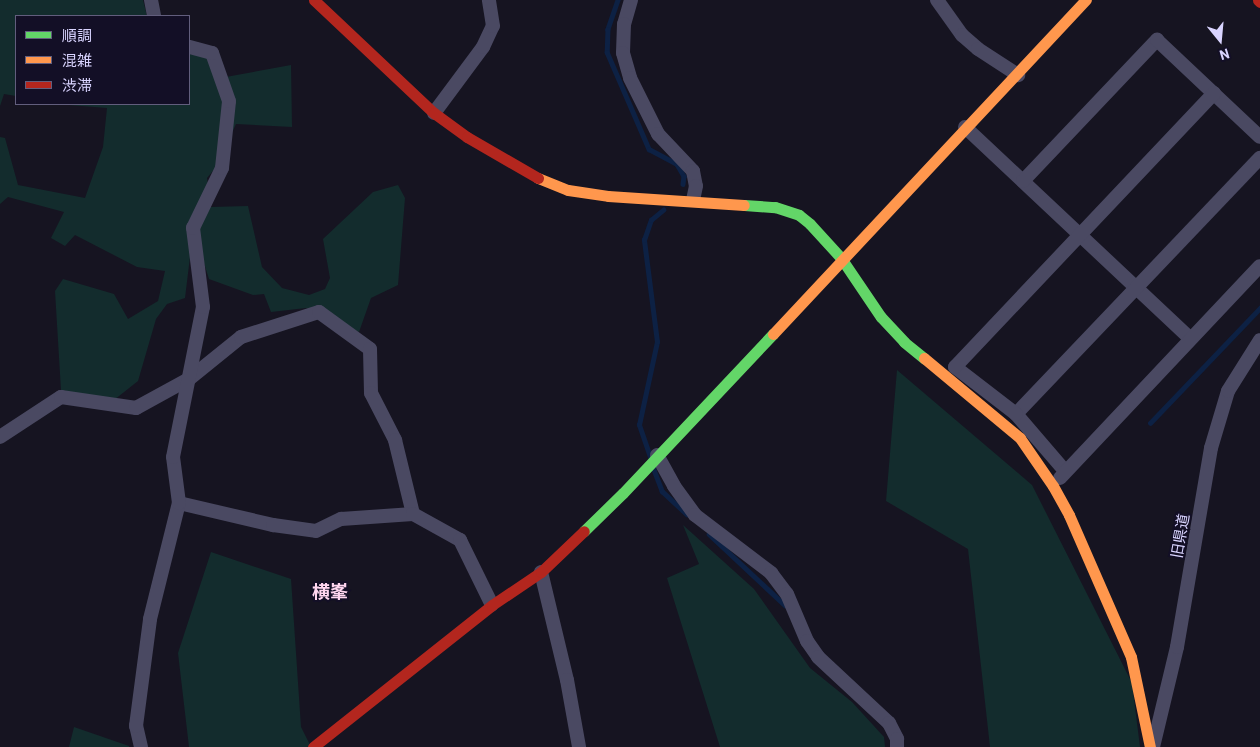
<!DOCTYPE html>
<html>
<head>
<meta charset="utf-8">
<style>
  body { margin:0 }
  #map { position:relative; width:1260px; height:747px; overflow:hidden; background:#161421; font-family:Barlow,"Noto Sans JP",sans-serif }
  div>[style] { position:absolute }
  .green>* { inset:0; background:#132c2d }
  .stream>* { height:4.5px; margin:-2.25px; padding:0 2.25px; transform-origin:2.25px; border-radius:2.25px; background:#0d2144 }
  .street>* { height:14px; margin:-7px; padding:0 7px; transform-origin:7px; border-radius:7px; background:#4a4962 }
  .fast>* { height:11px; margin:-5.5px; padding:0 5.5px; transform-origin:5.5px; border-radius:5.5px; background:#63d668 }
  .slow>* { height:11px; margin:-5.5px; padding:0 5.5px; transform-origin:5.5px; border-radius:5.5px; background:#ff974d }
  .jam>* { height:11px; margin:-5.5px; padding:0 5.5px; transform-origin:5.5px; border-radius:5.5px; background:#b3261e }
  span { translate:-50% -50%; white-space:nowrap; text-align:center; line-height:1.15; -webkit-text-stroke:4px #130f26; paint-order:stroke }
  .street-label { font-size:15px; color:#d9d4ff }
  .quarter-label { font-size:18px; color:#ffd6f0; font-weight:700 }
  .legend { position:absolute; left:15px; top:15px; width:175px; height:90px; box-sizing:border-box; background:#130f26; border:1px solid #625e7d; margin:0; padding:6px 9px; list-style:none; font-size:15px; color:#d9d4ff }
  .legend li { display:flex; align-items:center; gap:10px; height:25px }
  .legend b { width:25px; border:1px solid #625e7d }
  .north { position:absolute; left:1195px; top:15px; width:50px; height:50px; -webkit-text-stroke:4px #130f26; paint-order:stroke; rotate:163deg; font-size:14px; font-weight:700; line-height:20px; text-align:center; color:#d9d4ff }
  .north::after { content:''; display:block; margin:auto; width:18px; height:22px; background:#d9d4ff; clip-path:polygon(50% 0,100% 100%,50% 72%,0 100%) }
</style>
</head>
<body>
<div id="map">
  <div class="green">
    <div style="clip-path:polygon(0 0,143px 0,147px 16px,16px 16px,16px 96px,4px 94px,0 106px)"></div>
    <div style="clip-path:polygon(189px 54px,207px 56px,215px 79px,291px 65px,292px 127px,236px 124px,217px 166px,207px 178px,211px 207px,248px 206px,262px 267px,282px 288px,309px 295px,325px 289px,330px 278px,323px 239px,373px 192px,398px 185px,405px 198px,398px 285px,371px 298px,359px 332px,306px 308px,271px 312px,264px 294px,253px 295px,209px 279px,202px 257px,190px 257px,185px 298px,167px 304px,156px 319px,138px 381px,114px 400px,61px 390px,55px 291px,63px 279px,114px 294px,128px 319px,158px 301px,165px 271px,137px 267px,75px 235px,65px 246px,51px 238px,64px 212px,8px 197px,0 204px,0 137px,5px 138px,18px 185px,85px 198px,103px 147px,107px 108px,56px 104px,189px 104px)"></div>
    <div style="clip-path:polygon(897px 370px,1032px 485px,1132px 683px,1140px 747px,990px 747px,968px 549px,886px 501px)"></div>
    <div style="clip-path:polygon(683px 525px,754px 589px,810px 668px,852px 702px,884px 737px,885px 747px,720px 747px,667px 578px,699px 564px)"></div>
    <div style="clip-path:polygon(211px 552px,291px 579px,301px 727px,311px 747px,189px 747px,178px 653px)"></div>
    <div style="clip-path:polygon(74px 727px,129px 746px,129px 747px,69px 747px)"></div>
  </div>
  <div class="stream">
    <div style="left:618px;top:0;width:31px;rotate:109deg"></div>
    <div style="left:608px;top:29px;width:23px;rotate:92deg"></div>
    <div style="left:607px;top:52px;width:106px;rotate:66.6deg"></div>
    <div style="left:649px;top:149px;width:32px;rotate:28deg"></div>
    <div style="left:677px;top:164px;width:14px;rotate:60deg"></div>
    <div style="left:684px;top:176px;width:8px;rotate:97deg"></div>
    <div style="left:1150px;top:423px;width:159px;rotate:-46.3deg"></div>
    <div style="left:650px;top:457px;width:34px;rotate:-109deg"></div>
    <div style="left:639px;top:425px;width:85px;rotate:-77.8deg"></div>
    <div style="left:657px;top:342px;width:103px;rotate:-97.3deg"></div>
    <div style="left:644px;top:240px;width:21px;rotate:-71deg"></div>
    <div style="left:651px;top:220px;width:16px;rotate:-40deg"></div>
    <div style="left:653px;top:467px;width:26px;rotate:69deg"></div>
    <div style="left:662px;top:491px;width:34px;rotate:43deg"></div>
    <div style="left:709px;top:534px;width:104px;rotate:43.1deg"></div>
  </div>
  <div class="street">
    <div style="left:151px;top:0;width:16px;rotate:79deg"></div>
    <div style="left:631px;top:0;width:25px;rotate:106deg"></div>
    <div style="left:624px;top:24px;width:29px;rotate:92deg"></div>
    <div style="left:623px;top:53px;width:26px;rotate:74deg"></div>
    <div style="left:630px;top:78px;width:63px;rotate:63.4deg"></div>
    <div style="left:658px;top:134px;width:51px;rotate:46.6deg"></div>
    <div style="left:693px;top:171px;width:15px;rotate:79deg"></div>
    <div style="left:696px;top:186px;width:14px;rotate:102deg"></div>
    <div style="left:937px;top:0;width:43px;rotate:54.5deg"></div>
    <div style="left:962px;top:35px;width:21px;rotate:41deg"></div>
    <div style="left:978px;top:49px;width:48px;rotate:33deg"></div>
    <div style="left:434px;top:113px;width:82px;rotate:-53.4deg"></div>
    <div style="left:483px;top:47px;width:23px;rotate:-65deg"></div>
    <div style="left:493px;top:26px;width:26px;rotate:-99deg"></div>
    <div style="left:965px;top:127px;width:308px;rotate:43.2deg"></div>
    <div style="left:1023px;top:181px;width:195px;rotate:-46.5deg"></div>
    <div style="left:1157px;top:40px;width:141px;rotate:43.3deg"></div>
    <div style="left:1016px;top:414px;width:354px;rotate:-46.4deg"></div>
    <div style="left:0;top:437px;width:73px;rotate:-33.3deg"></div>
    <div style="left:61px;top:397px;width:76px;rotate:8.3deg"></div>
    <div style="left:136px;top:408px;width:60px;rotate:-28.7deg"></div>
    <div style="left:189px;top:379px;width:67px;rotate:-38.9deg"></div>
    <div style="left:241px;top:337px;width:82px;rotate:-17.8deg"></div>
    <div style="left:319px;top:312px;width:63px;rotate:36deg"></div>
    <div style="left:370px;top:349px;width:44px;rotate:88.7deg"></div>
    <div style="left:371px;top:393px;width:53px;rotate:62.9deg"></div>
    <div style="left:395px;top:440px;width:76px;rotate:76.3deg"></div>
    <div style="left:657px;top:455px;width:35px;rotate:61deg"></div>
    <div style="left:674px;top:486px;width:36px;rotate:54deg"></div>
    <div style="left:695px;top:515px;width:96px;rotate:37.3deg"></div>
    <div style="left:771px;top:573px;width:26px;rotate:53deg"></div>
    <div style="left:787px;top:594px;width:51px;rotate:66.9deg"></div>
    <div style="left:807px;top:641px;width:19px;rotate:55deg"></div>
    <div style="left:818px;top:657px;width:97px;rotate:42.9deg"></div>
    <div style="left:889px;top:723px;width:18px;rotate:63deg"></div>
    <div style="left:897px;top:739px;width:8px;rotate:90deg"></div>
    <div style="left:1065px;top:471px;width:75px;rotate:-130.7deg"></div>
    <div style="left:1016px;top:414px;width:77px;rotate:-142.4deg"></div>
    <div style="left:955px;top:367px;width:377px;rotate:-46.6deg"></div>
    <div style="left:1060px;top:478px;width:291px;rotate:-46.7deg"></div>
    <div style="left:179px;top:503px;width:97px;rotate:13.2deg"></div>
    <div style="left:273px;top:525px;width:43px;rotate:7.9deg"></div>
    <div style="left:316px;top:531px;width:28px;rotate:-26deg"></div>
    <div style="left:341px;top:519px;width:72px;rotate:-4deg"></div>
    <div style="left:413px;top:514px;width:54px;rotate:29deg"></div>
    <div style="left:460px;top:540px;width:72px;rotate:63.8deg"></div>
    <div style="left:541px;top:572px;width:111px;rotate:76.5deg"></div>
    <div style="left:567px;top:680px;width:68px;rotate:79.8deg"></div>
    <div style="left:141px;top:747px;width:22px;rotate:-103deg"></div>
    <div style="left:136px;top:726px;width:108px;rotate:-82.5deg"></div>
    <div style="left:150px;top:619px;width:120px;rotate:-76deg"></div>
    <div style="left:179px;top:503px;width:46px;rotate:-97.4deg"></div>
    <div style="left:173px;top:457px;width:153px;rotate:-78.7deg"></div>
    <div style="left:203px;top:307px;width:80px;rotate:-97.2deg"></div>
    <div style="left:193px;top:228px;width:67px;rotate:-64.2deg"></div>
    <div style="left:222px;top:168px;width:67px;rotate:-84deg"></div>
    <div style="left:229px;top:101px;width:51px;rotate:-109.5deg"></div>
    <div style="left:212px;top:53px;width:24px;rotate:-165deg"></div>
    <div style="left:1153px;top:747px;width:103px;rotate:-76.5deg"></div>
    <div style="left:1177px;top:647px;width:202px;rotate:-80.3deg"></div>
    <div style="left:1211px;top:448px;width:59px;rotate:-73.4deg"></div>
    <div style="left:1228px;top:391px;width:60px;rotate:-57.9deg"></div>
  </div>
  <div class="fast">
    <div style="left:744px;top:205px;width:31px;rotate:4deg"></div>
    <div style="left:775px;top:207px;width:25px;rotate:18deg"></div>
    <div style="left:799px;top:215px;width:14px;rotate:39deg"></div>
    <div style="left:810px;top:224px;width:46px;rotate:47.6deg"></div>
    <div style="left:841px;top:258px;width:71px;rotate:55.9deg"></div>
    <div style="left:881px;top:317px;width:34px;rotate:47deg"></div>
    <div style="left:904px;top:342px;width:26px;rotate:39deg"></div>
    <div style="left:584px;top:531px;width:54px;rotate:-44.3deg"></div>
    <div style="left:623px;top:493px;width:219px;rotate:-46.7deg"></div>
  </div>
  <div class="slow">
    <div style="left:538px;top:178px;width:32px;rotate:22deg"></div>
    <div style="left:568px;top:190px;width:40px;rotate:8.5deg"></div>
    <div style="left:608px;top:196px;width:136px;rotate:3.8deg"></div>
    <div style="left:773px;top:334px;width:458px;rotate:-46.9deg"></div>
    <div style="left:924px;top:358px;width:125px;rotate:39.8deg"></div>
    <div style="left:1020px;top:438px;width:58px;rotate:55.5deg"></div>
    <div style="left:1053px;top:486px;width:33px;rotate:61deg"></div>
    <div style="left:1069px;top:515px;width:155px;rotate:66.4deg"></div>
    <div style="left:1131px;top:657px;width:92px;rotate:78.1deg"></div>
  </div>
  <div class="jam">
    <div style="left:314px;top:0;width:165px;rotate:43.3deg"></div>
    <div style="left:434px;top:113px;width:41px;rotate:36deg"></div>
    <div style="left:467px;top:137px;width:82px;rotate:30deg"></div>
    <div style="left:1258px;top:0;width:3px;rotate:45deg"></div>
    <div style="left:313px;top:747px;width:228px;rotate:-38.4deg"></div>
    <div style="left:492px;top:605px;width:59px;rotate:-34deg"></div>
    <div style="left:541px;top:572px;width:59px;rotate:-43.6deg"></div>
  </div>
  <div class="street-label">
    <span style="left:1180px;top:536px;rotate:-80deg">旧県道</span>
  </div>
  <div class="quarter-label">
    <span style="left:330px;top:591px">横峯</span>
  </div>
  <ul class="legend">
  <li><b style="height:6px;background:#63d668"></b>順調</li>
  <li><b style="height:6px;background:#ff974d"></b>混雑</li>
  <li><b style="height:6px;background:#b3261e"></b>渋滞</li>
  </ul>
  <div class="north">N</div>
</div>
</body>
</html>
